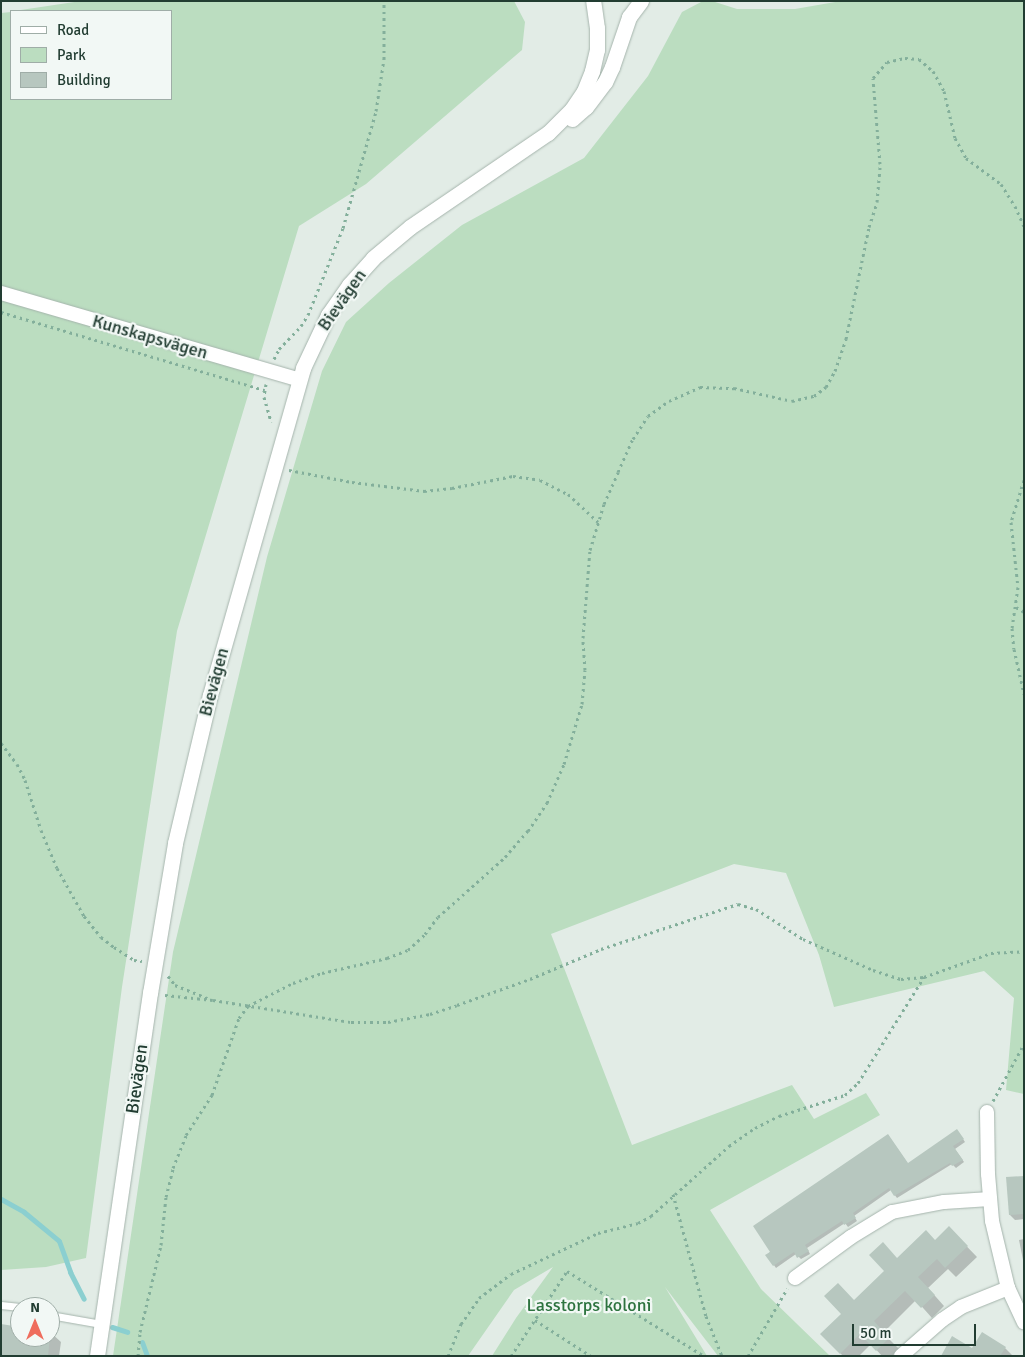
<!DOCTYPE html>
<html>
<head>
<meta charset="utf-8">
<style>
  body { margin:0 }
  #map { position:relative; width:1025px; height:1357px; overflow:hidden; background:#e2ece6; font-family:Signika,sans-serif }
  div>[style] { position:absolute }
  .green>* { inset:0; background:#bbddc0 }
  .shadow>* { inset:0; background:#0003 }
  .stream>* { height:5px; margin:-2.5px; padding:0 2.5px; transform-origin:2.5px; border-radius:2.5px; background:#8bcfd0 }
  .building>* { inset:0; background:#b7c7bf }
  .path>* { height:3px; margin-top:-1.5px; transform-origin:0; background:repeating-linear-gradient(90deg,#83af9b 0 2.5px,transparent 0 6.5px) }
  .roads { filter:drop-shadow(0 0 1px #a5b4ac) drop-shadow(0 0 1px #a5b4ac) }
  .service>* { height:7px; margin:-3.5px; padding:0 3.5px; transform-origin:3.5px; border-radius:3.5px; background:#fff }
  .minor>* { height:14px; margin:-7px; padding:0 7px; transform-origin:7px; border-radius:7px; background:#fff }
  .tertiary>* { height:15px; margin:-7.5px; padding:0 7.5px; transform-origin:7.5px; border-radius:7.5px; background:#fff }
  span { translate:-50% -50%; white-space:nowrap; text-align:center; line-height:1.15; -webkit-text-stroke:4.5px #f2f8f5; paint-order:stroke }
  .street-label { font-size:18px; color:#223d32 }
  .park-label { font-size:18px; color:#2d733f }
  .frame { position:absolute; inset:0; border:2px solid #223d32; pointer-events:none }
  .legend { position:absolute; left:10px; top:10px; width:162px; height:90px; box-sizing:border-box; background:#f2f8f5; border:1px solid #9fada7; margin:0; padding:6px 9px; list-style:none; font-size:15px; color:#223d32 }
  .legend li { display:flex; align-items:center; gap:10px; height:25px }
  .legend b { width:25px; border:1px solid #9fada7 }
  .north { position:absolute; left:10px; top:1297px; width:50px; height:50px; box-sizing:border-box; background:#f2f8f5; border:1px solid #9fada7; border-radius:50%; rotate:0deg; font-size:14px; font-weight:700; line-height:20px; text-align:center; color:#223d32 }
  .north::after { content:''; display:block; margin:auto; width:18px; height:22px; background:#ef6d5d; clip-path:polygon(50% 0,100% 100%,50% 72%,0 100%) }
  .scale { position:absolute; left:852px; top:1324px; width:124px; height:22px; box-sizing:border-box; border:2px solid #223d32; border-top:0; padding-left:6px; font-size:15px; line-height:18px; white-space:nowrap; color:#223d32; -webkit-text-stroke:4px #f2f8f5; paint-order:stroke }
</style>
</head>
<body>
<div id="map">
  <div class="green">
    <div style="clip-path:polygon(81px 1px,514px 1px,525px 22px,522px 50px,366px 184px,299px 226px,177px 631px,122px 987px,86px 1258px,46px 1267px,1px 1270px,1px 13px,11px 12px,11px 99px,171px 99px,171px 11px,14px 11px)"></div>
    <div style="clip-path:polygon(703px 1px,712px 1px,737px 9px,795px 9px,841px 1px,1024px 1px,1024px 1094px,1006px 1090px,1014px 998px,984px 971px,834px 1007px,819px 955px,786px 873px,734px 864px,551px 934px,632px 1145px,792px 1085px,814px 1119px,866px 1093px,880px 1115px,710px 1210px,761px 1289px,830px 1356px,718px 1356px,665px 1287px,707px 1356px,492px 1356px,516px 1318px,553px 1267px,514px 1290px,468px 1356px,113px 1356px,173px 952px,267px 557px,322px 371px,346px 322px,389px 283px,462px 225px,584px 158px,648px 76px,682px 12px)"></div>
  </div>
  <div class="shadow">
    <div style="clip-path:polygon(1023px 1116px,1024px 1116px,1024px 1145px,1023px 1144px)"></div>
    <div style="clip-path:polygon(959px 1133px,965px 1142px,955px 1149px,964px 1162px,956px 1168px,952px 1164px,897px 1198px,891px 1190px,854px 1216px,857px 1221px,848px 1227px,845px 1223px,807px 1248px,810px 1254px,801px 1259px,796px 1254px,776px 1268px,767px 1255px,888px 1135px,908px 1164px)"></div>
    <div style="clip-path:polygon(1024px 1177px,1024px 1219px,1015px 1220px,1010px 1215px)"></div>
    <div style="clip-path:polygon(949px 1228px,977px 1257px,956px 1277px,948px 1269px,928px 1288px,944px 1306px,932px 1318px,916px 1300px,883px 1333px,899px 1349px,892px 1356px,882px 1356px,871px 1344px,859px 1356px,843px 1356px,822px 1334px,898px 1259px,935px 1242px)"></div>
    <div style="clip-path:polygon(1024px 1239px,1024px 1265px,1019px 1240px)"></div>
    <div style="clip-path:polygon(20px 1328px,20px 1337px,50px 1337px,50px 1332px,61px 1342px,59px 1356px,1px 1356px)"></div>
    <div style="clip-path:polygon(1005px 1348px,1013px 1356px,946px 1356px,972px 1350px)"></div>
  </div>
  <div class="stream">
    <div style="left:1px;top:1199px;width:26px;rotate:29deg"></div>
    <div style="left:24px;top:1212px;width:45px;rotate:39.6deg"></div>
    <div style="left:59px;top:1241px;width:33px;rotate:70deg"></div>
    <div style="left:70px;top:1272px;width:30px;rotate:63deg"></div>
    <div style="left:112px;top:1327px;width:16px;rotate:18deg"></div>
    <div style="left:142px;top:1342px;width:15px;rotate:70deg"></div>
  </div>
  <div class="building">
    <div style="clip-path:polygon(957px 1129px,964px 1139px,953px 1146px,963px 1160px,952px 1166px,950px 1163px,894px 1196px,889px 1188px,853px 1213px,856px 1218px,844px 1225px,842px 1221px,805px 1245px,809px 1251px,797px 1258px,794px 1252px,773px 1266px,765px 1255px,770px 1252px,753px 1226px,888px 1134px,908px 1163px)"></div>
    <div style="clip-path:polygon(1024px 1176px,1024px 1214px,1009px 1215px,1006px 1177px)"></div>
    <div style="clip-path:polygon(949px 1226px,968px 1246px,945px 1268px,937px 1259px,918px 1277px,935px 1295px,921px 1308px,905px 1291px,874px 1321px,889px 1338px,876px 1351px,860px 1334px,840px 1354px,820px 1334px,841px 1314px,824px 1296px,838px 1283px,854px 1300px,884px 1271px,869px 1255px,883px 1242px,897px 1258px,926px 1230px,935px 1240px)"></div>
    <div style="clip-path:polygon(1px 1324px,20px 1327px,20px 1337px,50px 1337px,48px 1356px,1px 1356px)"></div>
    <div style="clip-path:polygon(982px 1332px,1006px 1347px,1000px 1356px,941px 1356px,952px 1336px,972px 1348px)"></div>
  </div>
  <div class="path">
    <div style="left:1px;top:312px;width:275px;rotate:16.5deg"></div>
    <div style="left:274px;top:359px;width:11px;rotate:-63deg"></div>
    <div style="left:279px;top:349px;width:32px;rotate:-46deg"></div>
    <div style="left:301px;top:326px;width:13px;rotate:-58deg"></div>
    <div style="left:308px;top:315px;width:94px;rotate:-68.1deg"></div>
    <div style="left:343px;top:228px;width:122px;rotate:-74.2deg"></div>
    <div style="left:376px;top:111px;width:53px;rotate:-81.3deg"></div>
    <div style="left:384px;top:59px;width:58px;rotate:-90deg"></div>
    <div style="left:266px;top:384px;width:13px;rotate:99deg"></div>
    <div style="left:264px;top:397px;width:26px;rotate:74deg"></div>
    <div style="left:289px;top:470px;width:64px;rotate:10.8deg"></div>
    <div style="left:352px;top:482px;width:73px;rotate:7.1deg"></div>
    <div style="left:424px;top:491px;width:28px;rotate:-6deg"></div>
    <div style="left:452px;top:488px;width:62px;rotate:-11.1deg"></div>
    <div style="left:513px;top:476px;width:27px;rotate:8deg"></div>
    <div style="left:540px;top:480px;width:31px;rotate:27deg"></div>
    <div style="left:568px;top:494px;width:41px;rotate:43deg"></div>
    <div style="left:1024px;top:480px;width:44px;rotate:107.2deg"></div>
    <div style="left:1011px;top:522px;width:65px;rotate:83.9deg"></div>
    <div style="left:1018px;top:587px;width:41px;rotate:98.3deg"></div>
    <div style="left:1012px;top:628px;width:21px;rotate:85deg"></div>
    <div style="left:1014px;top:649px;width:46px;rotate:77.5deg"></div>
    <div style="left:1016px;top:607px;width:9px;rotate:32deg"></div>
    <div style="left:1px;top:743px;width:26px;rotate:53deg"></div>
    <div style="left:17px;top:764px;width:18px;rotate:63deg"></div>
    <div style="left:25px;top:780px;width:52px;rotate:72.3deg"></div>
    <div style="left:41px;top:830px;width:41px;rotate:67.2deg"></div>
    <div style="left:57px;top:868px;width:55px;rotate:60.6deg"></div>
    <div style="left:84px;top:916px;width:27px;rotate:51deg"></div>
    <div style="left:101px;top:937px;width:16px;rotate:38deg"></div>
    <div style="left:114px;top:947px;width:24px;rotate:33deg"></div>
    <div style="left:134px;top:960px;width:8px;rotate:7deg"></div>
    <div style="left:168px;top:976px;width:11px;rotate:52deg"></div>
    <div style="left:175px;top:985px;width:35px;rotate:22deg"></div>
    <div style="left:165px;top:995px;width:48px;rotate:5.9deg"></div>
    <div style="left:213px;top:1000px;width:140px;rotate:9.1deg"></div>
    <div style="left:351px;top:1022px;width:37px"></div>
    <div style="left:388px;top:1022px;width:43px;rotate:-10.8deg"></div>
    <div style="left:430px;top:1014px;width:28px;rotate:-18deg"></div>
    <div style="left:457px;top:1005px;width:77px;rotate:-19.6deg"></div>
    <div style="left:530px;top:979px;width:77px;rotate:-22.9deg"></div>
    <div style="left:601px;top:949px;width:144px;rotate:-18.2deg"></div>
    <div style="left:738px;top:904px;width:19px;rotate:16deg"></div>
    <div style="left:756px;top:909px;width:56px;rotate:32.6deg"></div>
    <div style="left:803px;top:939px;width:77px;rotate:23.9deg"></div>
    <div style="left:873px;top:970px;width:29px;rotate:18deg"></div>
    <div style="left:901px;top:979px;width:23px;rotate:-5deg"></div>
    <div style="left:924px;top:977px;width:71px;rotate:-19.7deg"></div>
    <div style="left:991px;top:953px;width:33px;rotate:-3deg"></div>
    <div style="left:993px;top:1101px;width:65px;rotate:-61.5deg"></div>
    <div style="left:673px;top:1194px;width:126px;rotate:74.9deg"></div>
    <div style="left:706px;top:1316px;width:43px;rotate:68.2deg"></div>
    <div style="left:535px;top:1320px;width:67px;rotate:32.7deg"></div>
    <div style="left:138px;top:1356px;width:24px;rotate:-85deg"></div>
    <div style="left:140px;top:1332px;width:89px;rotate:-76.4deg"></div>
    <div style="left:161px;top:1245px;width:48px;rotate:-84.1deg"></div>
    <div style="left:166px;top:1197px;width:30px;rotate:-76deg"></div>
    <div style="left:173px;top:1168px;width:35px;rotate:-68deg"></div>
    <div style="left:186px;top:1135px;width:48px;rotate:-57deg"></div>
    <div style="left:212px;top:1095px;width:82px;rotate:-70.7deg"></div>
    <div style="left:239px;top:1018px;width:15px;rotate:-53deg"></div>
    <div style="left:248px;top:1006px;width:51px;rotate:-27.1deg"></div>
    <div style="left:293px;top:983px;width:31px;rotate:-19deg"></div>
    <div style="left:322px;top:973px;width:67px;rotate:-13deg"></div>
    <div style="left:387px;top:958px;width:22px;rotate:-21deg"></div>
    <div style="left:408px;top:950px;width:23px;rotate:-43deg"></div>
    <div style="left:425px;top:934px;width:21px;rotate:-53deg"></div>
    <div style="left:438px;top:917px;width:90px;rotate:-41.8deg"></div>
    <div style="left:505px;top:857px;width:35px;rotate:-49deg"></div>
    <div style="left:528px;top:831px;width:34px;rotate:-56deg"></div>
    <div style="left:547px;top:803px;width:43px;rotate:-66.4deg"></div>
    <div style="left:564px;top:764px;width:63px;rotate:-73.3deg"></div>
    <div style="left:582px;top:704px;width:34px;rotate:-85deg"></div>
    <div style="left:585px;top:670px;width:32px;rotate:-94deg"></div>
    <div style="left:583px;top:638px;width:88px;rotate:-85.5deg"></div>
    <div style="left:590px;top:550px;width:48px;rotate:-73.1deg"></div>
    <div style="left:604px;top:504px;width:35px;rotate:-66deg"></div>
    <div style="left:618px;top:472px;width:36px;rotate:-66deg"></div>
    <div style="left:633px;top:439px;width:27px;rotate:-57deg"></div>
    <div style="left:648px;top:416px;width:26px;rotate:-36deg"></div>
    <div style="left:669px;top:401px;width:34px;rotate:-24deg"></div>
    <div style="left:700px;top:387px;width:34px;rotate:2deg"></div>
    <div style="left:734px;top:388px;width:59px;rotate:12.6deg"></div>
    <div style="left:792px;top:401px;width:23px;rotate:-13deg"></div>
    <div style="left:814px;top:396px;width:15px;rotate:-37deg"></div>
    <div style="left:826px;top:387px;width:18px;rotate:-61deg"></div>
    <div style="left:835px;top:371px;width:34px;rotate:-71deg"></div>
    <div style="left:846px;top:339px;width:114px;rotate:-78.4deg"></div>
    <div style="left:869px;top:227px;width:26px;rotate:-72deg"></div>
    <div style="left:877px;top:202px;width:38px;rotate:-85deg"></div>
    <div style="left:880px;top:164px;width:86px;rotate:-94.7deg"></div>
    <div style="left:873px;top:78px;width:21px;rotate:-49deg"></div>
    <div style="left:887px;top:62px;width:18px;rotate:-13deg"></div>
    <div style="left:905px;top:58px;width:14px;rotate:4deg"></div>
    <div style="left:919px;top:59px;width:18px;rotate:41deg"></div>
    <div style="left:933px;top:71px;width:23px;rotate:61deg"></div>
    <div style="left:944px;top:91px;width:48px;rotate:76.8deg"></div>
    <div style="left:955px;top:138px;width:23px;rotate:61deg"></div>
    <div style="left:966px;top:158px;width:44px;rotate:36.6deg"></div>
    <div style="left:1001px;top:184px;width:26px;rotate:58deg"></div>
    <div style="left:1015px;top:206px;width:22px;rotate:66deg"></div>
    <div style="left:448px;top:1356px;width:35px;rotate:-68deg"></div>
    <div style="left:461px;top:1324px;width:32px;rotate:-55deg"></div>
    <div style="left:479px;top:1298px;width:40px;rotate:-37deg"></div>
    <div style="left:511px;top:1274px;width:96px;rotate:-25.2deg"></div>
    <div style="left:598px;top:1233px;width:41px;rotate:-14deg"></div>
    <div style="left:638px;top:1223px;width:15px;rotate:-28deg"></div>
    <div style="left:651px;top:1216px;width:105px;rotate:-41.9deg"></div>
    <div style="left:729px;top:1146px;width:32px;rotate:-35deg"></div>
    <div style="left:755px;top:1128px;width:27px;rotate:-27deg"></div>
    <div style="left:779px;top:1116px;width:69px;rotate:-17.7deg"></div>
    <div style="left:845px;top:1095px;width:18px;rotate:-43deg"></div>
    <div style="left:858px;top:1083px;width:125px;rotate:-58.1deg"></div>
    <div style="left:511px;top:1356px;width:102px;rotate:-56.6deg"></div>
    <div style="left:567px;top:1271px;width:161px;rotate:31.8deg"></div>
    <div style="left:748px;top:1356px;width:78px;rotate:-59.8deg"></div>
  </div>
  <div class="roads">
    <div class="service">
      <div style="left:1px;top:1305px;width:19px;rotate:6deg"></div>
      <div style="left:50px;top:1315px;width:52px;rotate:10deg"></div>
    </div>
    <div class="minor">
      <div style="left:1px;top:293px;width:311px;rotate:16.2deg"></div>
      <div style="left:987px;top:1112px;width:62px;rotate:89.1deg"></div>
      <div style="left:988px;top:1174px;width:47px;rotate:85.1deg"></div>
      <div style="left:992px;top:1221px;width:69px;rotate:76.6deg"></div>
      <div style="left:1008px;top:1288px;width:38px;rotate:65deg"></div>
      <div style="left:795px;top:1278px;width:69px;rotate:-36.2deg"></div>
      <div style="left:851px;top:1237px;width:48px;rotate:-31.4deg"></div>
      <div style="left:892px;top:1212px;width:53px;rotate:-10.9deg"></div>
      <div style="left:944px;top:1202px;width:46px;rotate:-3.7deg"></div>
      <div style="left:901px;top:1356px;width:55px;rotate:-41.3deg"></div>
      <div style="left:942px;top:1320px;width:23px;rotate:-34deg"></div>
      <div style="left:961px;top:1307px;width:51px;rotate:-22deg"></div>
    </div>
    <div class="tertiary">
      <div style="left:572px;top:119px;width:18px;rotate:-41deg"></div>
      <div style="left:586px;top:107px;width:31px;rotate:-53deg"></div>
      <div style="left:605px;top:82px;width:17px;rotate:-65deg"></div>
      <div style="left:612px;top:67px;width:53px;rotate:-71.2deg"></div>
      <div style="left:629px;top:17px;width:20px;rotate:-53deg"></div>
      <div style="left:97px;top:1356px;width:367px;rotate:-81.7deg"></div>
      <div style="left:150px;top:993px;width:152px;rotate:-80.5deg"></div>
      <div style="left:175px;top:843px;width:152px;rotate:-76.7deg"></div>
      <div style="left:210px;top:695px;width:340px;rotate:-74.1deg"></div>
      <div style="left:303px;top:368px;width:59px;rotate:-64.7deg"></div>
      <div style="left:328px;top:315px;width:37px;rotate:-55deg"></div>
      <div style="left:349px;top:285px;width:36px;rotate:-48deg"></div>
      <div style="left:373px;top:258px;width:48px;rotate:-40deg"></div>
      <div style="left:410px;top:227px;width:167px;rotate:-34.3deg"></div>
      <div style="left:548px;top:133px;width:34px;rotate:-45deg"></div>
      <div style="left:572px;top:109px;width:22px;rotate:-56deg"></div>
      <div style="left:584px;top:91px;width:22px;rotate:-68deg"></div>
      <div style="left:592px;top:71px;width:22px;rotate:-77deg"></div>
      <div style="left:597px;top:50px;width:22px;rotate:-90deg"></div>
      <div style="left:597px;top:28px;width:27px;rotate:-98deg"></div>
    </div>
  </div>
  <div class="street-label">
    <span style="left:342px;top:300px;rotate:-55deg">Bievägen</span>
    <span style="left:150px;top:337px;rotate:16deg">Kunskapsvägen</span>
    <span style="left:214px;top:682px;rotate:-75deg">Bievägen</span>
    <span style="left:137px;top:1079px;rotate:-82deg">Bievägen</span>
  </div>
  <div class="park-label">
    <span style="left:589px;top:1305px">Lasstorps koloni</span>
  </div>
  <div class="frame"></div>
  <ul class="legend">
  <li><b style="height:6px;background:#fff"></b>Road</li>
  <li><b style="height:14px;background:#bbddc0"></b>Park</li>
  <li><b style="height:14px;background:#b7c7bf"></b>Building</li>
  </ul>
  <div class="north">N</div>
  <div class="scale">50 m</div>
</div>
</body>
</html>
